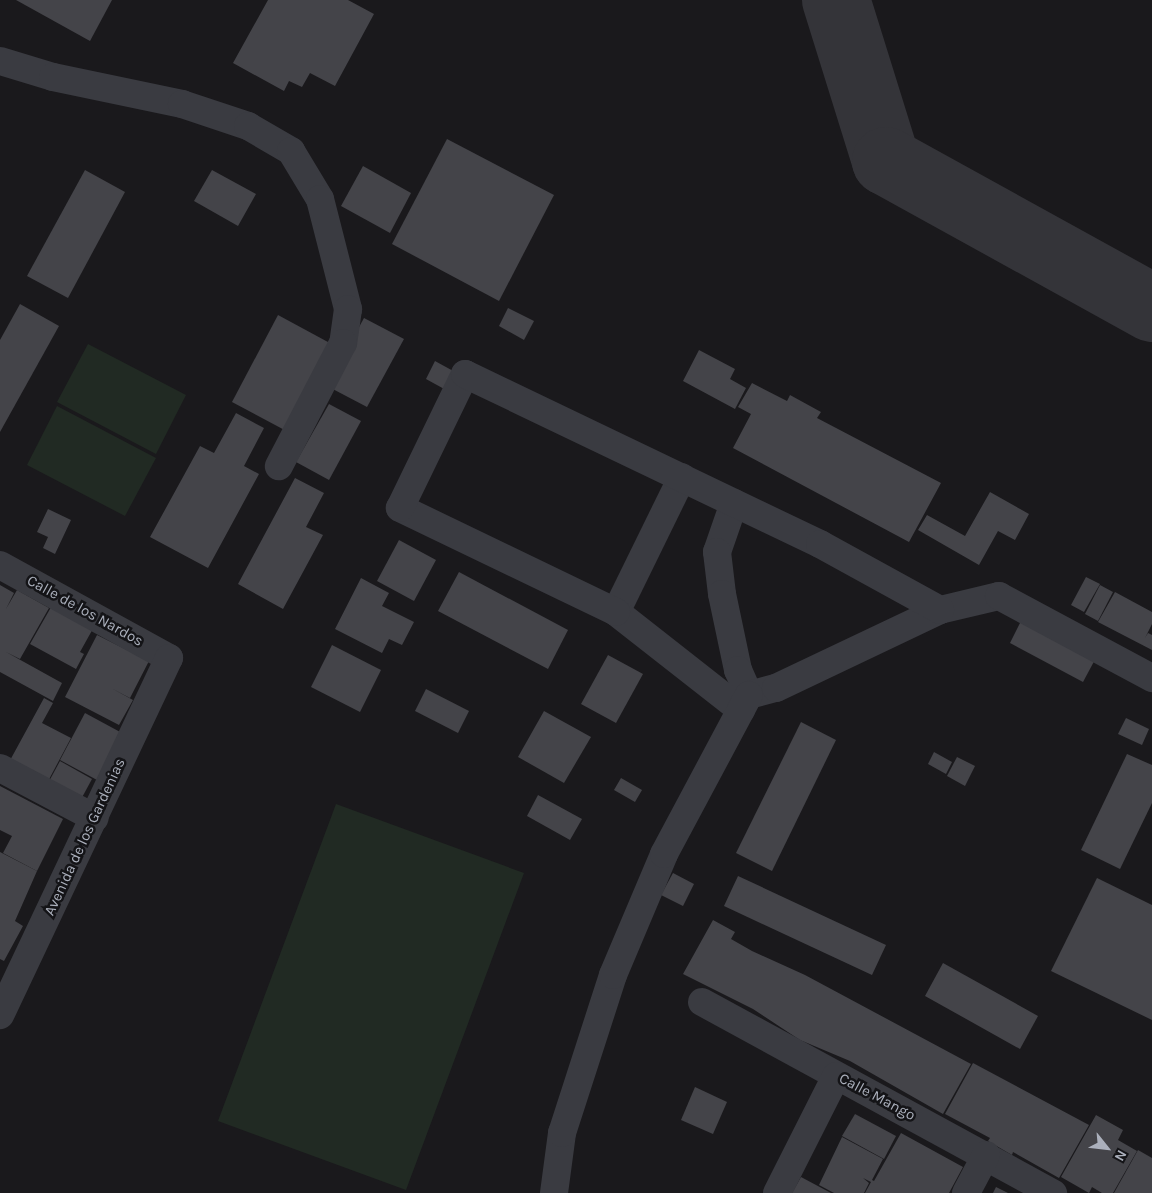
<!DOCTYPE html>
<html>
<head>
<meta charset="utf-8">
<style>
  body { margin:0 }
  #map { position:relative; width:1152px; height:1193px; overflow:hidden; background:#1a191c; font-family:Karla,sans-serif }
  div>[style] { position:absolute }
  .green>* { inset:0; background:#212a23 }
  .taxiway>* { height:68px; margin:-34px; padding:0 34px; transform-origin:34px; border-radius:34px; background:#343439 }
  .building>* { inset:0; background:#444449 }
  .minor>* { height:28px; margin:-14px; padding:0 14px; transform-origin:14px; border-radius:14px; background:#3a3b41 }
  span { translate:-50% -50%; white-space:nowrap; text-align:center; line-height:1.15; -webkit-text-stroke:5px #141417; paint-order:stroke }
  .street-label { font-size:15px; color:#abb0bc }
  .north { position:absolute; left:1082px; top:1123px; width:50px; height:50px; -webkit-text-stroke:4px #141417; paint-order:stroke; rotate:119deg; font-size:14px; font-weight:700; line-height:20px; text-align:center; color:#abb0bc }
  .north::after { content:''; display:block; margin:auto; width:18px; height:22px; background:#abb0bc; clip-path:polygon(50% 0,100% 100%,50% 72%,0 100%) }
</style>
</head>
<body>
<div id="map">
  <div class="green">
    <div style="clip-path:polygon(88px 344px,186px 395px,156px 454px,57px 402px)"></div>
    <div style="clip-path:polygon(57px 406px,156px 458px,125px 516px,27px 465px)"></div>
    <div style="clip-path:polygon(336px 804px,524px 873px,406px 1190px,218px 1121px)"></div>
  </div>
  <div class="taxiway">
    <div style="left:836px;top:0;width:169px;rotate:72.7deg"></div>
    <div style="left:886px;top:161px;width:304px;rotate:28.9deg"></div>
  </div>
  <div class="building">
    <div style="clip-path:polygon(16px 0,112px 0,90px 41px)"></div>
    <div style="clip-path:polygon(268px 0,348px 0,374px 14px,335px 86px,310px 73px,302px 87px,289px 81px,284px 91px,233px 63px)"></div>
    <div style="clip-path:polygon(447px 139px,554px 195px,499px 301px,392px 244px)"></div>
    <div style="clip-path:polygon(363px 166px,411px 193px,390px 233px,341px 206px)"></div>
    <div style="clip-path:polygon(85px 170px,125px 192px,68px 298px,27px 276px)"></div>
    <div style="clip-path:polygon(212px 170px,256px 194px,238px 226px,194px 201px)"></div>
    <div style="clip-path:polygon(20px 304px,59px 326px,0 432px,0 340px)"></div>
    <div style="clip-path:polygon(508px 308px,534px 321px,524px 340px,499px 326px)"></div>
    <div style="clip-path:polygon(278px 315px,339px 348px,292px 434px,232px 402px)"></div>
    <div style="clip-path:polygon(364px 318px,404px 339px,367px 407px,327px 386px)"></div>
    <div style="clip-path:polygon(699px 350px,735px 369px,730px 379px,746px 388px,735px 409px,683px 381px)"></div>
    <div style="clip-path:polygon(435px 361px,455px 372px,446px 390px,426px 379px)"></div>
    <div style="clip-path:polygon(752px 383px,787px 401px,790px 395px,821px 412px,817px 418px,941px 483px,909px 542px,733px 448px,751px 414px,738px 407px)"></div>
    <div style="clip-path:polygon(329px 404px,361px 421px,329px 480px,296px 462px)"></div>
    <div style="clip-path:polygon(236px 413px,264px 428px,244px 466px,259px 474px,208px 568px,150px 537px,200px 446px,214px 453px)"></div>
    <div style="clip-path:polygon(295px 478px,324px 493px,306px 527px,323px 535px,283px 609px,238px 584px)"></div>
    <div style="clip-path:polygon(990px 492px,1029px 514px,1015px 540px,998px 531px,979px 565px,918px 530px,927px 515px,965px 536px)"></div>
    <div style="clip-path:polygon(48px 509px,71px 520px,55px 554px,43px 548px,48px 537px,37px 532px)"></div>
    <div style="clip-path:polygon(399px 540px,436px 560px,414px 601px,377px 581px)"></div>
    <div style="clip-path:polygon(459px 572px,568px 630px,548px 669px,438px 611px)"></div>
    <div style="clip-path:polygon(1086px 577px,1100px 584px,1084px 612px,1071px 605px)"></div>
    <div style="clip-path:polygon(361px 578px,389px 593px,382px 606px,414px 622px,402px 645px,389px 639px,382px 653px,335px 629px)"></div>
    <div style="clip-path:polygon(0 585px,14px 593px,6px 609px,17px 590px,49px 608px,20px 659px,6px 652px,62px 683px,53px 701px,0 672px)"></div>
    <div style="clip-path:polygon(1100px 585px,1113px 592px,1098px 621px,1085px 614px)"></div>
    <div style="clip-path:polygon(1115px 592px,1152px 612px,1152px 624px,1145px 638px,1148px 633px,1152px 635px,1152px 650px,1098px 622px)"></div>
    <div style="clip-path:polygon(54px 602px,95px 625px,80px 652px,84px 654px,76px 669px,30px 644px)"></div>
    <div style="clip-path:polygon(1024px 615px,1098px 654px,1083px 682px,1010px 643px)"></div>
    <div style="clip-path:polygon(97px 635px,149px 661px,130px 698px,111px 688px,133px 700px,119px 725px,65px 697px)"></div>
    <div style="clip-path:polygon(332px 645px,381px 670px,360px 712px,311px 687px)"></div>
    <div style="clip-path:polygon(608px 655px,643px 674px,616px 723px,581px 704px)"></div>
    <div style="clip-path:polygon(426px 689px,469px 711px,458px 733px,415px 711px)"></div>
    <div style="clip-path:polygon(44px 698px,53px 703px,42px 723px,71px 738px,46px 785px,8px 764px)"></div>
    <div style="clip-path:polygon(544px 711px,591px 737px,564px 783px,518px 757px)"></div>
    <div style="clip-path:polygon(85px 713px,122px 733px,97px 780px,60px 760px)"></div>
    <div style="clip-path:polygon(1126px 718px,1149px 729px,1142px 745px,1118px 734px)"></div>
    <div style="clip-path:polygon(801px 722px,836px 740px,772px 871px,736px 853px)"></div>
    <div style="clip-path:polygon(934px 752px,952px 762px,946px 774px,928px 764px)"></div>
    <div style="clip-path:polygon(1127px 754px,1152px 765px,1152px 803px,1120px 869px,1081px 850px)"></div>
    <div style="clip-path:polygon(957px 757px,975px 766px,965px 786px,947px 776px)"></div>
    <div style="clip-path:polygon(60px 761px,92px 779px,79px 803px,47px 785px)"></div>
    <div style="clip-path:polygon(621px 778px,642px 790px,635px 802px,614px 790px)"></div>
    <div style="clip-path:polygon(0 786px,63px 819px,37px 871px,3px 853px,12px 836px,0 830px)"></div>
    <div style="clip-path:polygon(538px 795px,582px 819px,570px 840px,527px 816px)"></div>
    <div style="clip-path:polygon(0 852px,37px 871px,15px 921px,23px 926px,4px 961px,0 959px)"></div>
    <div style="clip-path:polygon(673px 873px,694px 884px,683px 906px,661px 895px)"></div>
    <div style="clip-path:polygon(738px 876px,886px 945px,872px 975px,724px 906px)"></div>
    <div style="clip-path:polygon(1097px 878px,1152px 905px,1152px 1020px,1051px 971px)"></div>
    <div style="clip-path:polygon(713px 920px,735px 932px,731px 939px,752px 951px,805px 975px,971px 1064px,943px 1114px,850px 1061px,800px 1040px,753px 1009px,683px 974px)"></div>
    <div style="clip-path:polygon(943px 963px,1038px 1016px,1020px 1049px,925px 996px)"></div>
    <div style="clip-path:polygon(973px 1063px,1089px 1125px,1059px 1178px,1013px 1152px,1012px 1155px,988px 1141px,990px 1138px,945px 1114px)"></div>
    <div style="clip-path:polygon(695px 1087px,727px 1102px,713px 1134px,681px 1120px)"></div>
    <div style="clip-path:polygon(855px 1114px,896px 1136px,884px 1159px,842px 1136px)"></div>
    <div style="clip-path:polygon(1096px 1115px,1123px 1130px,1118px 1140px,1137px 1151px,1113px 1193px,1102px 1193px,1092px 1187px,1089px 1193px,1061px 1177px)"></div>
    <div style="clip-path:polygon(901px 1133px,963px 1167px,949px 1193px,865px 1193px,871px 1182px,863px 1178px,869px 1183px,864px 1193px,834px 1193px,819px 1185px,842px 1137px,883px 1159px,872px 1180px,874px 1181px)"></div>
    <div style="clip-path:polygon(1138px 1150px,1152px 1158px,1152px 1193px,1114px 1193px)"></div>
    <div style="clip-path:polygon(801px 1177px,831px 1193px,792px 1193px)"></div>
    <div style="clip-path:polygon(996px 1187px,1008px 1193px,993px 1193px)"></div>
  </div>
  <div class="minor">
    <div style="left:0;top:61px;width:55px;rotate:16.8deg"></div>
    <div style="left:53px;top:77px;width:132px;rotate:11.8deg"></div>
    <div style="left:182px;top:104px;width:70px;rotate:18.4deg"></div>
    <div style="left:248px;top:126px;width:50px;rotate:30.2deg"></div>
    <div style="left:291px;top:151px;width:56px;rotate:58.9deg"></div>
    <div style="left:320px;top:199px;width:114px;rotate:75.7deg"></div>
    <div style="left:348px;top:309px;width:34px;rotate:98deg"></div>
    <div style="left:343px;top:343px;width:139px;rotate:117.5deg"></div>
    <div style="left:734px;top:503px;width:52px;rotate:109.1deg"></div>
    <div style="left:717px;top:552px;width:42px;rotate:83.2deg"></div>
    <div style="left:722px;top:594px;width:78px;rotate:78.1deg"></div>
    <div style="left:738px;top:670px;width:27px;rotate:66deg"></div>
    <div style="left:0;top:565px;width:193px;rotate:28.8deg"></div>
    <div style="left:169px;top:658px;width:395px;rotate:115.3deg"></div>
    <div style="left:616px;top:612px;width:150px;rotate:-63.9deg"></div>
    <div style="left:749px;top:695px;width:28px;rotate:-15deg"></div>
    <div style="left:776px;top:688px;width:182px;rotate:-25.4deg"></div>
    <div style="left:940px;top:610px;width:61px;rotate:-13.3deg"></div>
    <div style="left:999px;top:596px;width:174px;rotate:28.2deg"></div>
    <div style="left:741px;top:710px;width:159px;rotate:-141.9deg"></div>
    <div style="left:616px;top:612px;width:240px;rotate:-154.3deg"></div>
    <div style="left:400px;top:508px;width:149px;rotate:-64.1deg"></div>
    <div style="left:465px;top:374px;width:394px;rotate:25.6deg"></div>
    <div style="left:820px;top:544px;width:137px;rotate:28.8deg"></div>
    <div style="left:0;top:768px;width:107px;rotate:27.8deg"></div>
    <div style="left:702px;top:1002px;width:400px;rotate:28.6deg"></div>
    <div style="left:554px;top:1193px;width:61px;rotate:-82.4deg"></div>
    <div style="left:562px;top:1133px;width:166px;rotate:-72.1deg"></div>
    <div style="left:613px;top:975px;width:131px;rotate:-67.1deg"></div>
    <div style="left:664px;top:854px;width:180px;rotate:-61.9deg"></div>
    <div style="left:777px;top:1193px;width:131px;rotate:-63.2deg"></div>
    <div style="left:966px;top:1193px;width:43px;rotate:-62.2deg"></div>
  </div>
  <div class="street-label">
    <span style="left:85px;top:611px;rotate:29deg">Calle de los Nardos</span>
    <span style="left:85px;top:837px;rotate:-65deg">Avenida de los Gardenias</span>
    <span style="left:877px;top:1097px;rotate:28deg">Calle Mango</span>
  </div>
  <div class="north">N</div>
</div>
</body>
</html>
